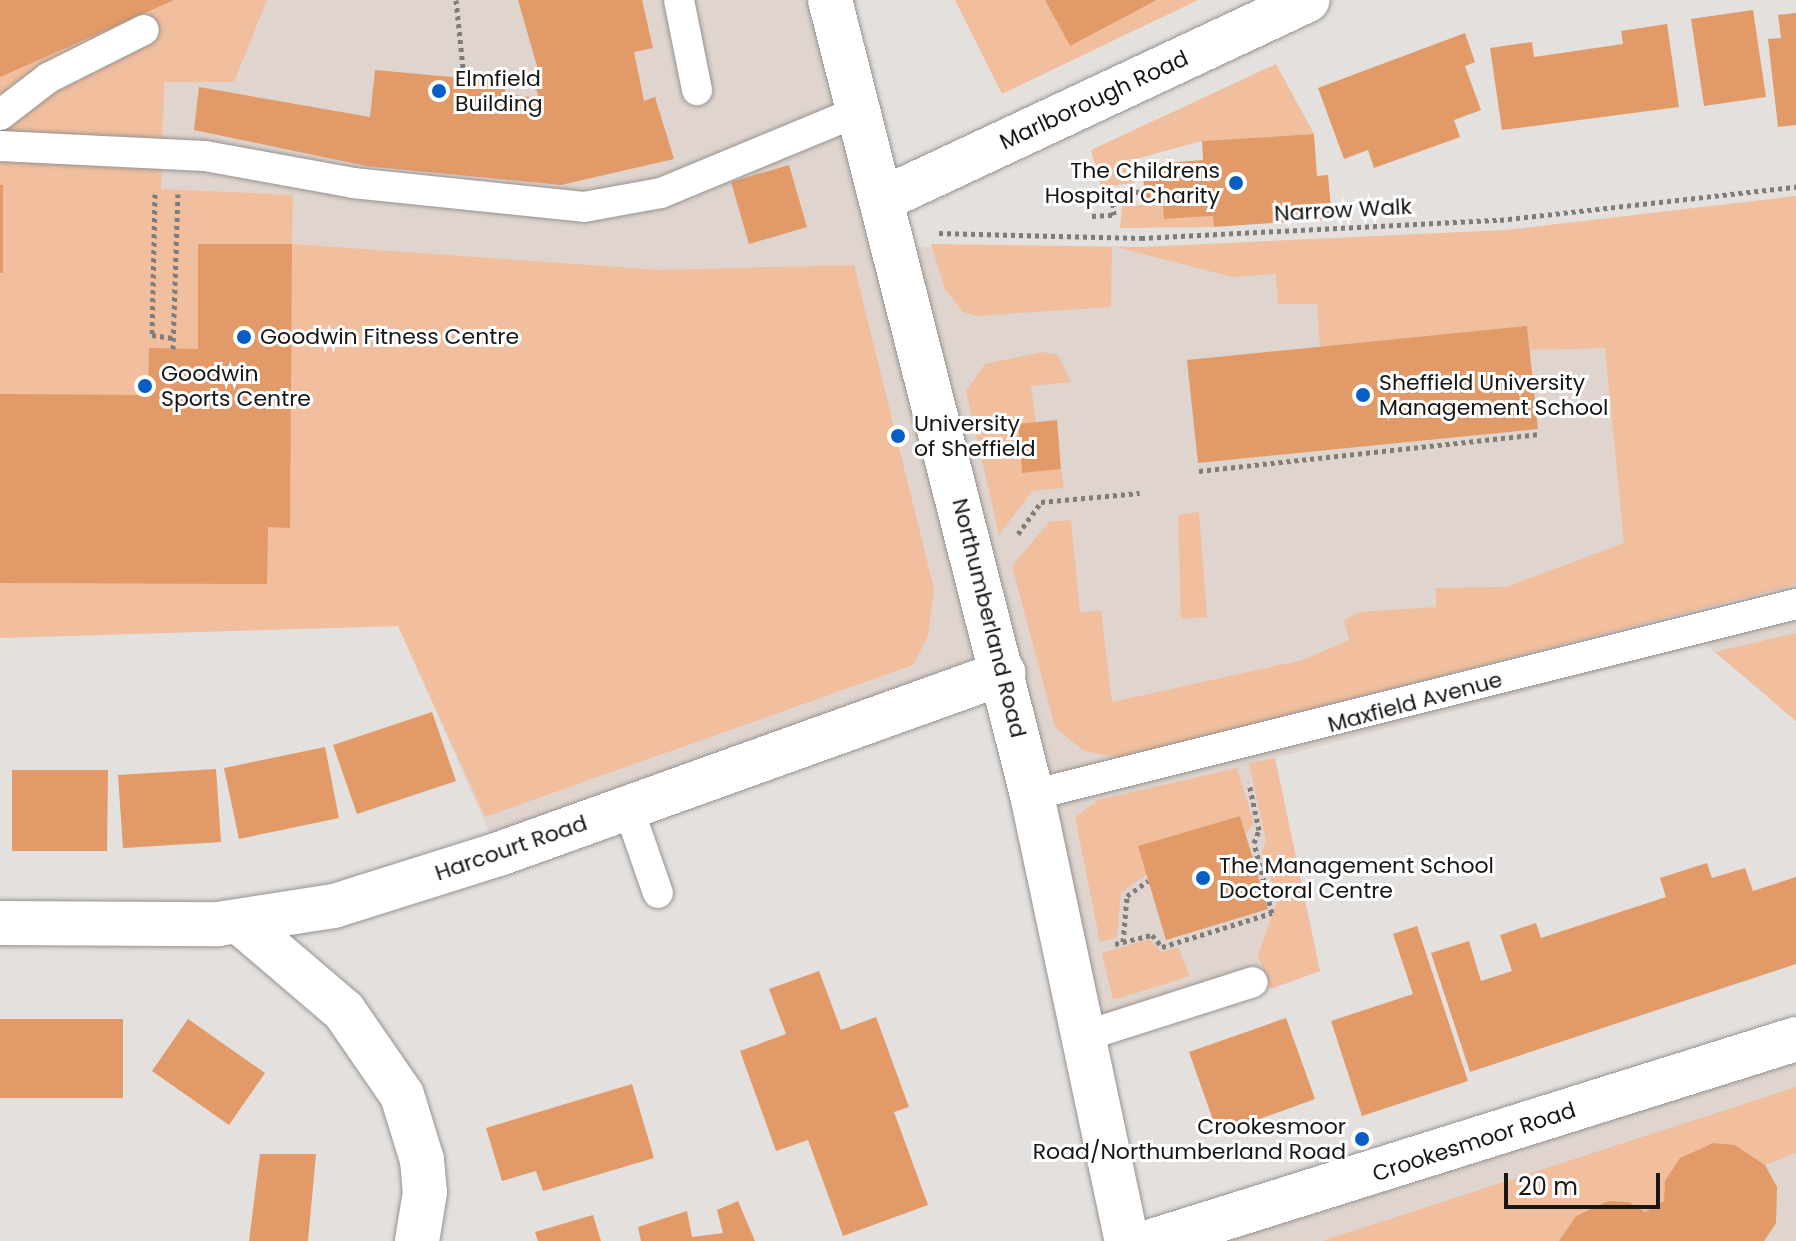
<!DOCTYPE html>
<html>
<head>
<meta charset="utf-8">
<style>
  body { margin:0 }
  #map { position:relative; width:1796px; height:1241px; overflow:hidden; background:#e3e0dd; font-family:Poppins,sans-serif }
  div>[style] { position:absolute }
  .built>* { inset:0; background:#dfd4ce }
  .green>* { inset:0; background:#f1bf9e }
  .building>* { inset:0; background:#e39a69 }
  .path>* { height:5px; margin-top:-2.5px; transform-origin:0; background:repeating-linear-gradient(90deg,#7f7d7b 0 4px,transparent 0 8px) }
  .roads { filter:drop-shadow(0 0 2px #969391) drop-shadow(0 0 2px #969391) }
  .service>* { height:30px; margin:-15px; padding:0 15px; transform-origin:15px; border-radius:15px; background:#fff }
  .minor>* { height:44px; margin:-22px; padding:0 22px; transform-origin:22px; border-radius:22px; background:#fff }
  .tertiary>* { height:44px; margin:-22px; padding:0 22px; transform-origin:22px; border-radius:22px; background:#fff }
  .dots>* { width:22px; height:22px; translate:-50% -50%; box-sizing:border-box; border:4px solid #fff; border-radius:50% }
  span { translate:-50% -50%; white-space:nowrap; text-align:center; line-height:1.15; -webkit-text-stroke:6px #fff; paint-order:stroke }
  .poi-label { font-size:22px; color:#181716 }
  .left { translate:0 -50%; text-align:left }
  .right { translate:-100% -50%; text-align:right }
  .street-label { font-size:22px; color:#181716 }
  .scale { position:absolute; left:1504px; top:1173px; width:156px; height:36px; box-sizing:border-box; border:4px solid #181716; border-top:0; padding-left:10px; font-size:24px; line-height:28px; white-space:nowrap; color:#181716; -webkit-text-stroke:6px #fff; paint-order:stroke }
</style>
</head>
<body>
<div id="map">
  <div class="built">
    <div style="clip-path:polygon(0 0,860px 0,833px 10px,894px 247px,1142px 247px,1506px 230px,1796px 196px,1796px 721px,1705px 644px,1275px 758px,1320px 971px,1087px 1047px,1003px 674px,499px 854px,398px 626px,0 638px)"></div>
    <div style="clip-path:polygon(1796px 1040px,1796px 1241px,1152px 1241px)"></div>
  </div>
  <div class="green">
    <div style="clip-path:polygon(0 0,267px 0,234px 82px,164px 82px,161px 189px,293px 195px,292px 244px,660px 270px,854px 265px,934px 589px,928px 636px,913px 665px,485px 817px,398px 626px,0 638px)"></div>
    <div style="clip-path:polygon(955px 0,1045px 0,1070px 46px,1157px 0,1198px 0,1002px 94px)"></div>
    <div style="clip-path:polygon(1276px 64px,1314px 134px,1202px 141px,1132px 160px,1134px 183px,1101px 187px,1091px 150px)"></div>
    <div style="clip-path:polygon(1796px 196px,1796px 584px,1123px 758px,1084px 751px,1055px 727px,1012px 566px,1049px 522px,1071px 520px,1080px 612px,1101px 611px,1112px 702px,1303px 660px,1349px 640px,1344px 620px,1360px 612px,1436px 607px,1436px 588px,1506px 587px,1624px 543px,1605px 348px,1530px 350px,1527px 327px,1320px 347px,1317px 304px,1278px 304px,1276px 274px,1232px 277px,1112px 246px,1111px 307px,976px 316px,963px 312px,945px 289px,931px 244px,1142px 247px,1506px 230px)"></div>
    <div style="clip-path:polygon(1163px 204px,1165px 219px,1213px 216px,1214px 227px,1120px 228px,1122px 206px)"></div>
    <div style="clip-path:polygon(1042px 352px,1058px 355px,1071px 382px,1031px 386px,1036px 423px,1018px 425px,1022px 473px,1061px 469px,1064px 488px,1032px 491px,999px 535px,966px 391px,985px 364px)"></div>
    <div style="clip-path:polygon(1199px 512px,1207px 617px,1181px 619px,1178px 515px)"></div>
    <div style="clip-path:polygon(1796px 633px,1796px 721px,1715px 652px)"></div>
    <div style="clip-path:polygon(1275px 758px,1320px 971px,1271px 989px,1258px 955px,1278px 899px,1262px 852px,1266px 841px,1249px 763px)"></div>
    <div style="clip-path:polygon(1237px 768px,1254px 823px,1246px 834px,1240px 816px,1138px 846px,1147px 874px,1121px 893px,1117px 937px,1100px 942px,1075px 817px,1098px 800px)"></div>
    <div style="clip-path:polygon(1149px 939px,1161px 952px,1178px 947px,1190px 976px,1113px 1000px,1102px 953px)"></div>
    <div style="clip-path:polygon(1796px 1087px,1796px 1153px,1765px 1165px,1735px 1145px,1713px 1143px,1680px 1158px,1665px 1181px,1664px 1201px,1645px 1212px,1629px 1202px,1608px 1201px,1576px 1216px,1559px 1241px,1322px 1241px)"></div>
  </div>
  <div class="building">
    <div style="clip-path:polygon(0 0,174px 0,0 77px)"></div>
    <div style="clip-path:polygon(518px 0,642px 0,653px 48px,634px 52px,644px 101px,655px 97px,674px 159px,561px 185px,366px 166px,194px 130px,199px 87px,370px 117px,375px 70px,505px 82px,505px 94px,539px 98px,532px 76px,539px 73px)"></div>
    <div style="clip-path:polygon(1045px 0,1157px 0,1070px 46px)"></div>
    <div style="clip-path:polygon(1753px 10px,1766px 97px,1704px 106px,1691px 19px)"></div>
    <div style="clip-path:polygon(1796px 13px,1796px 125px,1778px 127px,1768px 39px,1781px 38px,1778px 15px)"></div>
    <div style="clip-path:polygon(1667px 24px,1679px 107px,1502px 130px,1490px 48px,1532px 42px,1534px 57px,1623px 44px,1621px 31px)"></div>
    <div style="clip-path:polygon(1465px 33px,1475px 62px,1465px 66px,1481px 110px,1454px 120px,1460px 137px,1374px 168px,1368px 150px,1344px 159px,1318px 88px)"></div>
    <div style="clip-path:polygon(1314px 134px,1317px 176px,1328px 175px,1332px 219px,1214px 227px,1213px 216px,1164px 219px,1163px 204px,1145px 205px,1143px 172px,1155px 171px,1154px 164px,1203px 160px,1202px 141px)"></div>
    <div style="clip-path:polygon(789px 165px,807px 227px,749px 244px,731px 182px)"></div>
    <div style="clip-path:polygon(0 185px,3px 185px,3px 273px,0 273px)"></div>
    <div style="clip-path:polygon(198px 244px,292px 244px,290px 528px,268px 527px,267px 584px,0 583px,0 394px,148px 395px,149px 348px,198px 349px)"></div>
    <div style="clip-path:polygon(1527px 326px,1538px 429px,1198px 463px,1187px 360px)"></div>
    <div style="clip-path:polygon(1057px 420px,1061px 469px,1022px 473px,1018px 424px)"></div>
    <div style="clip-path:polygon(432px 712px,456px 781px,357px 814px,333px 745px)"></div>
    <div style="clip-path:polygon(325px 747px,339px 818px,239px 839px,224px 768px)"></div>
    <div style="clip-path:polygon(216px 769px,221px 842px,123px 848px,118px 775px)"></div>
    <div style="clip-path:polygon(12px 770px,108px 770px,107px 851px,12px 851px)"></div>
    <div style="clip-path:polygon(1240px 816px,1268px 909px,1166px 940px,1138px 846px)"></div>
    <div style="clip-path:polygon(1707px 863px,1712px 878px,1745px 868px,1753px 891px,1796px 877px,1796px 964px,1470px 1072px,1431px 953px,1469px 941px,1481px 981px,1512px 971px,1500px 935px,1536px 923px,1541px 938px,1666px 897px,1660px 878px)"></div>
    <div style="clip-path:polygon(1417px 926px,1468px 1081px,1362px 1116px,1331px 1021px,1413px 994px,1393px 934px)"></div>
    <div style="clip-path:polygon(819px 971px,841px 1030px,876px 1017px,909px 1107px,894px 1112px,928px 1205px,843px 1236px,808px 1140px,776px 1151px,740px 1051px,786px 1034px,769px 989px)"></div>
    <div style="clip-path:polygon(1286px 1018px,1315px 1099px,1218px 1134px,1189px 1052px)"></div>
    <div style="clip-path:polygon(0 1019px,123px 1019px,123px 1098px,0 1098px)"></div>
    <div style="clip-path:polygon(188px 1019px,265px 1073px,229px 1125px,152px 1071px)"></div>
    <div style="clip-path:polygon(632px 1084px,654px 1158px,543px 1191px,536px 1171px,502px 1181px,486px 1128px)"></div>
    <div style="clip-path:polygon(1713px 1143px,1735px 1145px,1765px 1165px,1777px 1187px,1776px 1223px,1764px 1241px,1559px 1241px,1576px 1216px,1608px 1201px,1629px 1202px,1645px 1212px,1664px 1201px,1665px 1181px,1680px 1158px)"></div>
    <div style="clip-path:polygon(260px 1154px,316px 1154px,308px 1241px,249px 1241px)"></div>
    <div style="clip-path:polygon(738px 1201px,755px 1241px,641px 1241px,638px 1227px,687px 1211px,692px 1237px,723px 1233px,717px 1210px)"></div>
    <div style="clip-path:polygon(593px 1215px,601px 1241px,538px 1241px,535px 1232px)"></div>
  </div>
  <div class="path">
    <div style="left:456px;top:0;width:78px;rotate:84.1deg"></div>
    <div style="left:155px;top:194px;width:141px;rotate:91.2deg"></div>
    <div style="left:152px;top:335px;width:21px;rotate:8deg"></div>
    <div style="left:1092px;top:216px;width:22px;rotate:-3deg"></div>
    <div style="left:1114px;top:215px;width:21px;rotate:-95deg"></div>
    <div style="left:1112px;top:194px;width:32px;rotate:-5deg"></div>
    <div style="left:939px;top:233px;width:202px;rotate:1.4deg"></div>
    <div style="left:1141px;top:238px;width:359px;rotate:-2.9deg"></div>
    <div style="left:1500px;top:220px;width:298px;rotate:-6.4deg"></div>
    <div style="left:173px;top:349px;width:155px;rotate:-88.2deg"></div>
    <div style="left:1199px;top:471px;width:340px;rotate:-6.2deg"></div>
    <div style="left:1018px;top:534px;width:39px;rotate:-54deg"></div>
    <div style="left:1041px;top:502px;width:99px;rotate:-5.2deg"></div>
    <div style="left:1123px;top:942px;width:46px;rotate:-85deg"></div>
    <div style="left:1127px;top:896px;width:26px;rotate:-36deg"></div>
    <div style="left:1115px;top:944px;width:38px;rotate:-14deg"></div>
    <div style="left:1152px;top:935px;width:16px;rotate:50deg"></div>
    <div style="left:1162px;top:947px;width:115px;rotate:-17.2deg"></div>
    <div style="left:1272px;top:913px;width:72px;rotate:-104.4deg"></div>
    <div style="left:1254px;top:843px;width:14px;rotate:-69deg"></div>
    <div style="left:1259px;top:830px;width:48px;rotate:-102deg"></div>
  </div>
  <div class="roads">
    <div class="service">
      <div style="left:679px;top:0;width:92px;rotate:78.7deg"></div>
      <div style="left:0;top:115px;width:61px;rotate:-37.6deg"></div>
      <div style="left:48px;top:78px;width:107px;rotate:-26.6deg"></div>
      <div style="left:0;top:146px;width:205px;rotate:2.8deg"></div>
      <div style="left:205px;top:156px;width:150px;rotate:10.3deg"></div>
      <div style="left:353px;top:183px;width:232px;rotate:5.9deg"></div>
      <div style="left:584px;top:207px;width:78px;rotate:-10.3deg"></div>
      <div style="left:661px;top:193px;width:212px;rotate:-22.5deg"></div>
      <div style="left:1032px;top:795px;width:788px;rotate:-14.04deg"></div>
      <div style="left:628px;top:807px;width:91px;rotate:70.8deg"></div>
      <div style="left:1085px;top:1036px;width:176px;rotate:-17.8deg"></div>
    </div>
    <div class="minor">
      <div style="left:830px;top:0;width:820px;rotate:75.74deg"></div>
      <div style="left:1032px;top:795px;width:456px;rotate:78deg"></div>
      <div style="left:881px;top:200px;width:471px;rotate:-25.1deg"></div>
      <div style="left:0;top:923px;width:218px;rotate:0.3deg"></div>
      <div style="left:218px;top:924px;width:117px;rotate:-8.8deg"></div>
      <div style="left:334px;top:906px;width:173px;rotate:-17.5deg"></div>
      <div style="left:499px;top:854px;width:536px;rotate:-19.75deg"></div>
      <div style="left:241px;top:923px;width:135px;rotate:40.5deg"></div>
      <div style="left:344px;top:1011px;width:102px;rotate:55.4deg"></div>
      <div style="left:402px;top:1095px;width:68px;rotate:72.9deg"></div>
      <div style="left:422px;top:1160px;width:32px;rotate:85deg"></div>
      <div style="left:425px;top:1192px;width:50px;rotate:99.3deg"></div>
    </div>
    <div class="tertiary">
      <div style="left:1152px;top:1241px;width:675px;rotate:-17.41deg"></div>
    </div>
  </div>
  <div class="dots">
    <div style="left:439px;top:91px;background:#085ec7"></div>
    <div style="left:1236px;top:183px;background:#085ec7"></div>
    <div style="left:244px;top:337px;background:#085ec7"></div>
    <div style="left:145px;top:386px;background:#085ec7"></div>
    <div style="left:1363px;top:395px;background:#085ec7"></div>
    <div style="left:898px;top:436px;background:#085ec7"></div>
    <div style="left:1203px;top:878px;background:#085ec7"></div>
    <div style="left:1362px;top:1139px;background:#085ec7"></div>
  </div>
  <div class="poi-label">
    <span class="left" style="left:455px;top:91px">Elmfield<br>Building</span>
    <span class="right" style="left:1220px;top:183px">The Childrens<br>Hospital Charity</span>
    <span class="left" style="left:260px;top:337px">Goodwin Fitness Centre</span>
    <span class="left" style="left:161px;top:386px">Goodwin<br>Sports Centre</span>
    <span class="left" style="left:1379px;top:395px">Sheffield University<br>Management School</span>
    <span class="left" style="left:914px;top:436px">University<br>of Sheffield</span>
    <span class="left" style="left:1219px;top:878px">The Management School<br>Doctoral Centre</span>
    <span class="right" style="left:1346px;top:1139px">Crookesmoor<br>Road/Northumberland Road</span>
  </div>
  <div class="street-label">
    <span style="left:1094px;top:100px;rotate:-25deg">Marlborough Road</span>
    <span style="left:1343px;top:210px;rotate:-3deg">Narrow Walk</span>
    <span style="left:989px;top:618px;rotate:76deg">Northumberland Road</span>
    <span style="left:1415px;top:702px;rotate:-15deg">Maxfield Avenue</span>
    <span style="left:511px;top:848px;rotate:-19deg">Harcourt Road</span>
    <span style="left:1474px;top:1142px;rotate:-18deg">Crookesmoor Road</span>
  </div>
  <div class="scale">20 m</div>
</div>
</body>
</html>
